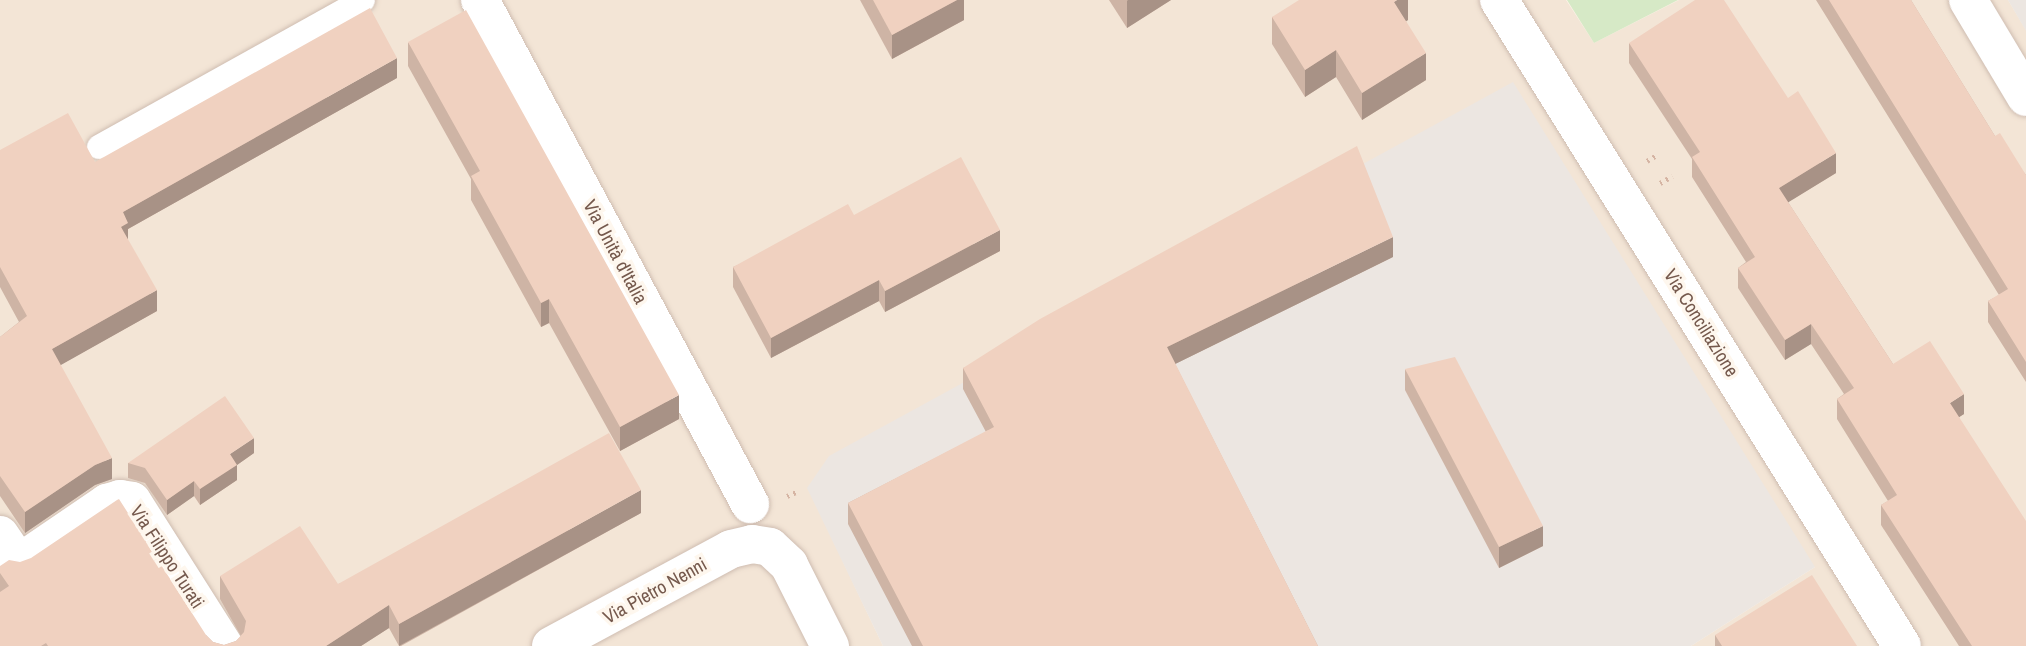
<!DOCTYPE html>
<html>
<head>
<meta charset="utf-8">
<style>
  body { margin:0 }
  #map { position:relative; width:2026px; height:646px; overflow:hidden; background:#fcf3e8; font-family:"Archivo Narrow",sans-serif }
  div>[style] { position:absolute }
  .residential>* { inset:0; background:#f3e5d6 }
  .industrial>* { inset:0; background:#ece6e1 }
  .green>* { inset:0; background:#d6e9c6 }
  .path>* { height:4.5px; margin-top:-2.25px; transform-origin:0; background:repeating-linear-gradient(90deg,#d5b4a3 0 2px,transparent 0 7px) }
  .roads { filter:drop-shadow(0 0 2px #cfbdb1) drop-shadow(0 0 2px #cfbdb1) }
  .lane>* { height:24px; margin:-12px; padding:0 12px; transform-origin:12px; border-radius:12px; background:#fff }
  .street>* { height:38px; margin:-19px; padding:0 19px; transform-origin:19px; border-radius:19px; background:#fff }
  .wall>* { inset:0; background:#ceb4a5 }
  .shaded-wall>* { inset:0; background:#a89286 }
  .building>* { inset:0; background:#f0d1c0 }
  span { translate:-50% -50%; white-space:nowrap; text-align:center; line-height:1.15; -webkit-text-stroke:7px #fef7ee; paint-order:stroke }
  .street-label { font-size:19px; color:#75594d }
</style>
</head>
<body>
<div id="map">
  <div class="residential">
    <div style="clip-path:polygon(0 0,1566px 0,1594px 43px,1679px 0,2008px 0,2026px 30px,2026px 646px,1691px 646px,1815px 567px,808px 488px,883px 646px,0 646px)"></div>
  </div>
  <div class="industrial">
    <div style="clip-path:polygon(2008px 0,2026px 0,2026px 31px)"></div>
    <div style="clip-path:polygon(1513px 82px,1815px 567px,1691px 646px,883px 646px,807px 488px,829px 456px)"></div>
  </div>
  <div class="green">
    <div style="clip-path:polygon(1567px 0,1678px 0,1594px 43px)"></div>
  </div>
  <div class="path">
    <div style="left:1647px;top:161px;width:13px;rotate:-32deg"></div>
    <div style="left:1660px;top:183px;width:14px;rotate:-30deg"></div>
    <div style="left:787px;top:496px;width:10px;rotate:-24deg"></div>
  </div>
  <div class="roads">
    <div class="lane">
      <div style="left:99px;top:147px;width:302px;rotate:-29.1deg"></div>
    </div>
    <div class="street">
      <div style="left:480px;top:0;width:572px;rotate:61.82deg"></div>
      <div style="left:1499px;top:0;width:761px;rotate:58.04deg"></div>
      <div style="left:1968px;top:0;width:113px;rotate:59.1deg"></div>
      <div style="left:0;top:535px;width:34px;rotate:56deg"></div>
      <div style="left:19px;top:563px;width:107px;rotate:-34.3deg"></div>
      <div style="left:107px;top:503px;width:14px;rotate:-17deg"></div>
      <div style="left:120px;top:499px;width:12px;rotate:9deg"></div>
      <div style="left:132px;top:501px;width:172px;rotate:57.6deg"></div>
      <div style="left:551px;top:646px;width:204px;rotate:-28.3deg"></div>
      <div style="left:731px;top:549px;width:22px;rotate:-13deg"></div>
      <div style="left:752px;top:544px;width:18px;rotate:9deg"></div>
      <div style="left:770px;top:547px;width:26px;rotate:43deg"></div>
      <div style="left:789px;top:565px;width:91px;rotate:63.2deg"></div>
    </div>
  </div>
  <div class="wall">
    <div style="clip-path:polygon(860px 0,964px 0,964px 20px,892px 59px)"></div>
    <div style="clip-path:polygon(1109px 0,1171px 0,1127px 28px)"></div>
    <div style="clip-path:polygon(1408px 0,1408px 20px,1406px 21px,1426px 80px,1362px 120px,1336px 77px,1305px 97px,1272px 44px,1272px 17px)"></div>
    <div style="clip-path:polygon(1816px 0,1911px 0,1995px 136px,2026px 175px,2026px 382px,1988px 322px,1988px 301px,1999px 295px)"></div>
    <div style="clip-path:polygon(408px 42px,679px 419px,620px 451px,549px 323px,541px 327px,471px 200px,471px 179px,408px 66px)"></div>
    <div style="clip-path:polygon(1629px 43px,1836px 173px,1788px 202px,1893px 364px,1964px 414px,1959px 417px,2026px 646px,1959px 646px,1881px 525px,1881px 505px,1888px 501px,1837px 419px,1837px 399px,1844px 394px,1811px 344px,1785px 360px,1738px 288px,1738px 268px,1746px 262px,1692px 177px,1692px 159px,1629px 63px)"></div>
    <div style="clip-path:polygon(397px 78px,128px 229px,128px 241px,157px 311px,60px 365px,112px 479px,95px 485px,25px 533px,0 496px,0 337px,19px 322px,0 287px,0 150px,95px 162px)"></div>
    <div style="clip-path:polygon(854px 215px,1000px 251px,885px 312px,879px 301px,771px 358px,733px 287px,733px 267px)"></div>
    <div style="clip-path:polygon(1393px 257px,1175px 364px,1318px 646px,912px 646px,848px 524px,848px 503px,986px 432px,963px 389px,963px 368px)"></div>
    <div style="clip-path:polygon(1405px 369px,1543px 546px,1499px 568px,1405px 390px)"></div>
    <div style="clip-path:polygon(254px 453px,237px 465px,237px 480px,200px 505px,194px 496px,167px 515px,145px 483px,128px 478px,128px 463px)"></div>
    <div style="clip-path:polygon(641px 513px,401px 646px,399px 646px,389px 628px,361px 646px,0 646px,0 566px,206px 635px,213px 642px,224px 645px,236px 641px,241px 636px,220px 599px,220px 576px,338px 584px)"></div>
    <div style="clip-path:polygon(1715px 635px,1857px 646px,1715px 646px)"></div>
  </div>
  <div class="shaded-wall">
    <div style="clip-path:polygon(957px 0,964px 0,964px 20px,892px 59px,892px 35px)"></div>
    <div style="clip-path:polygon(1128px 0,1171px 0,1127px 28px,1127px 1px)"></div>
    <div style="clip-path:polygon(1397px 0,1408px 0,1408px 20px,1394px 29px,1394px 2px)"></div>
    <div style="clip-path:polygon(1336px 50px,1336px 77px,1305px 97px,1305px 70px)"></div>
    <div style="clip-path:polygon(1426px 53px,1426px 80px,1362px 120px,1362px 93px)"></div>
    <div style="clip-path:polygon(397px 58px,397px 78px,128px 229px,128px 243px,121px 227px,123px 212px)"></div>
    <div style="clip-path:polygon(1836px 153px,1836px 173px,1779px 208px,1779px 188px)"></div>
    <div style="clip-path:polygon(1000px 230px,1000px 251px,885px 312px,885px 291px)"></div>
    <div style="clip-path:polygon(1393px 237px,1393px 257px,1167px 368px,1167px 347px)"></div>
    <div style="clip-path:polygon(879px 280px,879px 301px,771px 358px,771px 338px)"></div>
    <div style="clip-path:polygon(157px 290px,157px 311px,52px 370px,52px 349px)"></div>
    <div style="clip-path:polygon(549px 299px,549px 323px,541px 327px,541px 303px)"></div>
    <div style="clip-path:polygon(1811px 324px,1811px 344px,1785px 360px,1785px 340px)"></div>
    <div style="clip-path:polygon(1964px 394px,1964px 414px,1950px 423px,1950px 403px)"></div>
    <div style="clip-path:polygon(679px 395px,679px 419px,620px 451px,620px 427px)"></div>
    <div style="clip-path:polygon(254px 438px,254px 453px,237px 465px,237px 480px,200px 505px,200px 489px,230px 454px)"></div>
    <div style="clip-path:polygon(112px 458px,112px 479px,95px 485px,25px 533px,25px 512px,95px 465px)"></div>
    <div style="clip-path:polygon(194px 481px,194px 496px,167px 515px,167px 500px)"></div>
    <div style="clip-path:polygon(641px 490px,641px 513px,399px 646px,399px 624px)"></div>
    <div style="clip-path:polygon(1543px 526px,1543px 546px,1499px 568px,1499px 547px)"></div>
    <div style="clip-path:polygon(389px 605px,389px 628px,361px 646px,326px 646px)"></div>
  </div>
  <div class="building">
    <div style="clip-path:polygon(873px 0,957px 0,892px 35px)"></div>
    <div style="clip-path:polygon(1299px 0,1397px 0,1394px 2px,1426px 53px,1362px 93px,1336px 50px,1305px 70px,1272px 17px)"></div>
    <div style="clip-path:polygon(1695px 0,1724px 0,1788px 98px,1798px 91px,1836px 153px,1779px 188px,1893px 364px,1930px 341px,1964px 394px,1950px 403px,2026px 521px,2026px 646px,1972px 646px,1881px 505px,1897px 495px,1837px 399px,1854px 388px,1811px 324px,1785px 340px,1738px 268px,1755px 257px,1692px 157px,1700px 152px,1629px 43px)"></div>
    <div style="clip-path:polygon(1829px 0,1911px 0,1995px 136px,2000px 133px,2026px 175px,2026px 362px,1988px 301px,2008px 289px)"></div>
    <div style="clip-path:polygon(370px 8px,397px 58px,123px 212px,128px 223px,121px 227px,157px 290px,52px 349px,112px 458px,95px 465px,25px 512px,0 476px,0 337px,27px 316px,0 267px,0 150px,68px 113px,95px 162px)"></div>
    <div style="clip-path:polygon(466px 10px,679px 395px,620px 427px,549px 299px,541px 303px,471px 176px,480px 171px,408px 42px)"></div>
    <div style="clip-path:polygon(1357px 146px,1393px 237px,1167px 347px,1318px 646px,923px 646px,848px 503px,994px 427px,963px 368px,1040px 319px)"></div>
    <div style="clip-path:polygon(961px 157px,1000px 230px,885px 291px,879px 280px,771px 338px,733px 267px,848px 204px,854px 215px)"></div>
    <div style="clip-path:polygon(1455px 357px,1543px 526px,1499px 547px,1405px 369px)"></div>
    <div style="clip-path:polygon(225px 396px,254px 438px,230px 454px,237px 465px,200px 489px,194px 481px,167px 500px,145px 468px,128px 463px)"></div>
    <div style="clip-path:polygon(609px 433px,641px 490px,399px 624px,389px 605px,326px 646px,48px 646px,46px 643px,41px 646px,0 646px,0 592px,9px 586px,0 573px,0 566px,9px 560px,20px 562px,31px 558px,117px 500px,119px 499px,206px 635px,213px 642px,224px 645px,236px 641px,244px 632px,246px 621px,220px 576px,300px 526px,338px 584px)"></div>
    <div style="clip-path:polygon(1812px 575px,1857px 646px,1722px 646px,1715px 635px)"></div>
  </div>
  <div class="street-label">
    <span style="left:615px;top:252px;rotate:62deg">Via Unità d'Italia</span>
    <span style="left:1701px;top:323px;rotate:58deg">Via Conciliazione</span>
    <span style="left:167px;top:557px;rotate:57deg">Via Filippo Turati</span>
    <span style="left:655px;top:591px;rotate:-29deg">Via Pietro Nenni</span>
  </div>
</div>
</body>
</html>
